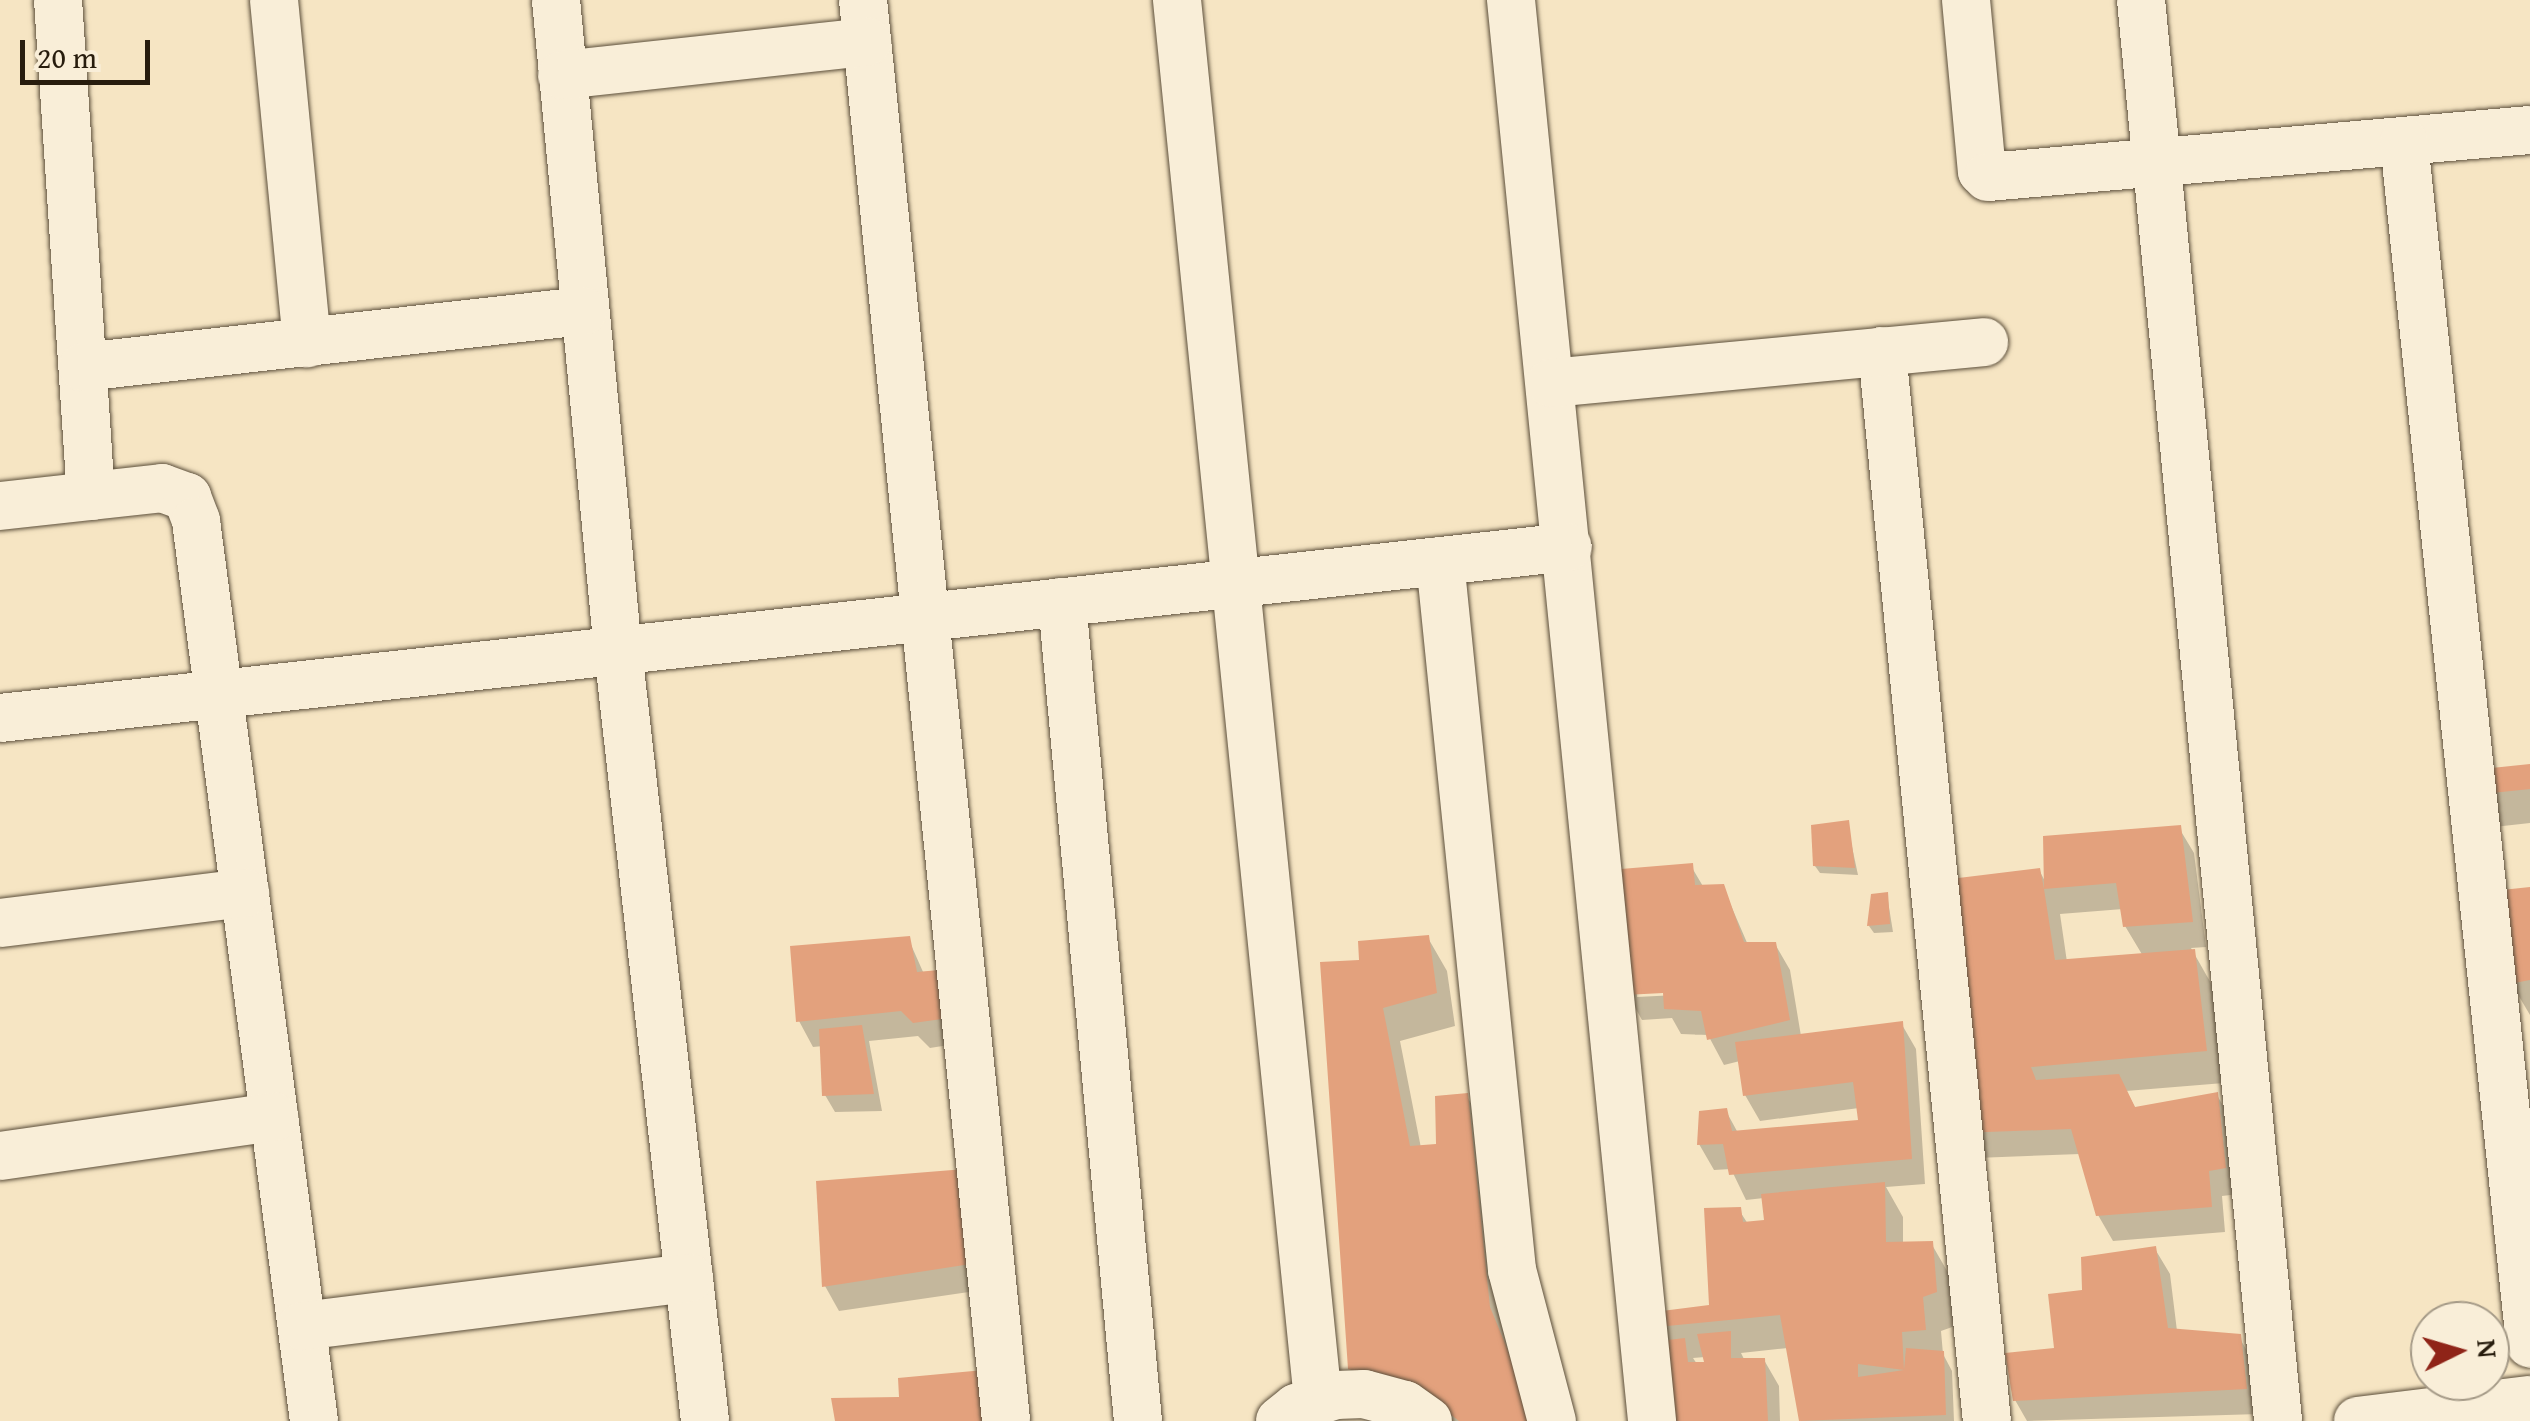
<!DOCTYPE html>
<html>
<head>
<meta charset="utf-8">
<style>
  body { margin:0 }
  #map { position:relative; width:2530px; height:1421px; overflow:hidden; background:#f6e5c3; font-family:"Gentium Book Plus",serif }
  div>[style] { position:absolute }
  .shadow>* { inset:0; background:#0003 }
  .building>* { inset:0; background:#e3a17d }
  .roads { filter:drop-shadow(0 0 2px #5c4f3b) drop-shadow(0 0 2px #5c4f3b) }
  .street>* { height:48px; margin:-24px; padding:0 24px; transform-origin:24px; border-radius:24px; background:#f9eed8 }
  span { translate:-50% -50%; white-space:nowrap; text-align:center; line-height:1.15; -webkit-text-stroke:9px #f9eed8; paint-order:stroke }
  .north { position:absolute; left:2410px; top:1301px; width:100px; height:100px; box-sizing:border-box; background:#f9eed8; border:2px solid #a59a87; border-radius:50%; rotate:85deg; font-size:28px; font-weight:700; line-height:40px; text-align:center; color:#281d0e }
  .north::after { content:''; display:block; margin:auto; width:35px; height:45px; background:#8f2418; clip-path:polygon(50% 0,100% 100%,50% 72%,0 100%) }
  .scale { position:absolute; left:20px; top:40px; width:130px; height:45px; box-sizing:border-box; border:5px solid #281d0e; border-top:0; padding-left:12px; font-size:30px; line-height:35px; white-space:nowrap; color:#281d0e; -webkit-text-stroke:8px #f9eed8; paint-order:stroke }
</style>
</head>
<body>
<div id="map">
  <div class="shadow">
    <div style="clip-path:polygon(2530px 766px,2530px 823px,2494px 827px,2476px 795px)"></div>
    <div style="clip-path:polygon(1847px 823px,1858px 875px,1820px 873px,1815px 866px)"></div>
    <div style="clip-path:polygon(evenodd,2179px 828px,2194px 853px,2206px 947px,2191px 948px,2212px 985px,2224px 1083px,2126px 1091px,2136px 1109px,2217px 1095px,2231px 1120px,2239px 1194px,2222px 1196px,2225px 1232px,2113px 1241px,2098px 1215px,2080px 1154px,1976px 1158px,2039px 870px,2046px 883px,2179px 828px,2123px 909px,2125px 926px,2143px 956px,2067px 962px,2060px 914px,2123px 909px)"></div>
    <div style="clip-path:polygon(evenodd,1691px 866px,1704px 888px,1723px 887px,1748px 945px,1775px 944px,1790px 970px,1801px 1036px,1901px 1023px,1916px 1049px,1925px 1184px,1886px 1187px,1903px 1217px,1903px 1244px,1931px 1243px,1950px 1276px,1955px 1326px,1941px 1331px,1943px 1354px,1952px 1371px,1954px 1421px,1801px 1421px,1788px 1348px,1741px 1353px,1744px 1359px,1764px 1360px,1779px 1386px,1780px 1421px,1671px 1421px,1660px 1326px,1712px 1307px,1739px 1210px,1748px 1224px,1767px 1222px,1764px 1198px,1746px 1200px,1731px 1169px,1714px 1170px,1699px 1144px,1726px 1111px,1738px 1133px,1860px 1123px,1859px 1108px,1760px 1121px,1745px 1095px,1740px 1061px,1724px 1065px,1708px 1035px,1681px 1034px,1672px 1018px,1642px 1020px,1628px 995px,1691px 866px,1676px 990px,1676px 995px,1637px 997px,1637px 992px,1676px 990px,1691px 866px,1705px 1357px,1707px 1364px,1697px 1364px,1693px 1358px,1705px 1357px)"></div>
    <div style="clip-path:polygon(2530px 890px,2530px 1015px,2511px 983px)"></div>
    <div style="clip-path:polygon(1887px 895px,1893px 932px,1874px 933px,1869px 926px,1873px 896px)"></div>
    <div style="clip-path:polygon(908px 938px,955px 1044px,930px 1048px,918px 1036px,869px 1041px,882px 1111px,835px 1112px,825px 1095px,823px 1046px,813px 1047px,799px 1021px)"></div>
    <div style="clip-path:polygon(1428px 938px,1447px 971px,1455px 1026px,1400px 1041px,1421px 1148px,1439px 1146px,1466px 1095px,1486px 1128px,1540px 1421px,1432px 1421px,1370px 1401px,1350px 1368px,1362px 962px)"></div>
    <div style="clip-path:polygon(963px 1172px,1003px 1287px,839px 1311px,825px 1286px)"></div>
    <div style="clip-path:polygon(2155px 1249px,2170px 1274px,2177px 1331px,2239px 1337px,2254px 1363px,2260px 1414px,2027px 1421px,2015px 1400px,2057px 1350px,2085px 1292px)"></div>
  </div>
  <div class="building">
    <div style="clip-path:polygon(2530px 764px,2530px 789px,2473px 795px,2482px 769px)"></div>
    <div style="clip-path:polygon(1849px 820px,1855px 868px,1813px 866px,1811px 825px)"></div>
    <div style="clip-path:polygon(2181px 825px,2193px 922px,2123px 927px,2116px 883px,2044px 889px,2055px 960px,2195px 949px,2207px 1051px,2031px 1067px,2036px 1080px,2119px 1074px,2135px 1107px,2218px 1092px,2226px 1168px,2209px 1171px,2212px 1207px,2096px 1216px,2071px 1129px,1959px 1133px,1934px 881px,2040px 868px,2044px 889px,2043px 836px)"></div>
    <div style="clip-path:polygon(1693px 863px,1695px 885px,1724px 884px,1744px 942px,1776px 942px,1790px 1020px,1707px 1040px,1701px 1011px,1664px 1009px,1663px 993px,1625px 995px,1621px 869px)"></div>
    <div style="clip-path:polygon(2530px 887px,2530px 980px,2509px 984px,2483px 892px)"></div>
    <div style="clip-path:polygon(1888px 892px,1890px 924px,1867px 926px,1871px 894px)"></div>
    <div style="clip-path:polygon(1429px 935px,1437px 993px,1383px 1008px,1410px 1146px,1436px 1144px,1435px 1096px,1468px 1093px,1490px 1307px,1537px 1421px,1459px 1421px,1422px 1392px,1348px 1369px,1320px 962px,1359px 960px,1358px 941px)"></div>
    <div style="clip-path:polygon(910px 936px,917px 972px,939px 970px,942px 1019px,913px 1023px,901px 1011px,796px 1022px,790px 946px)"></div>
    <div style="clip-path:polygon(1903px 1021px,1912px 1159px,1729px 1175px,1723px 1144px,1697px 1145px,1699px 1111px,1727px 1108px,1732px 1131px,1858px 1120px,1853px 1082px,1743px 1096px,1735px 1042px)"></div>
    <div style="clip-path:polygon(862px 1025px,874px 1094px,822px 1096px,819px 1029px)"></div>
    <div style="clip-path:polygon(965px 1169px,990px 1261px,822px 1287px,816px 1181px)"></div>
    <div style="clip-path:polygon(evenodd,1885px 1182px,1886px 1242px,1933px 1241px,1937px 1292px,1923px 1297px,1926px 1330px,1902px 1332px,1904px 1370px,1906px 1348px,1944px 1351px,1946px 1415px,1799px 1421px,1780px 1315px,1657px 1327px,1654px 1312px,1709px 1305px,1704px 1208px,1741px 1207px,1743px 1222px,1764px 1220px,1761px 1194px,1885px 1182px,1858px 1364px,1904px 1370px,1858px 1377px,1858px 1364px)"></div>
    <div style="clip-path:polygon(2156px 1246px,2168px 1328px,2241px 1334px,2247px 1389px,2013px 1401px,2005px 1353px,2054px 1348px,2048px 1294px,2082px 1290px,2081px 1257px)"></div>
    <div style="clip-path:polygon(1731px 1331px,1731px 1358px,1765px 1358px,1768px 1421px,1668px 1421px,1659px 1341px,1685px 1338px,1688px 1362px,1704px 1362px,1697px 1334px)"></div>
    <div style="clip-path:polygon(984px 1370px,988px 1421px,835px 1421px,831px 1398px,899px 1397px,898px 1378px)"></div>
  </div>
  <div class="roads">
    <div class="street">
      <div style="left:58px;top:0;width:497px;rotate:86.2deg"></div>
      <div style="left:274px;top:0;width:345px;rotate:84.5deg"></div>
      <div style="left:556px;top:0;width:654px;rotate:84.56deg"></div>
      <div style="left:618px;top:651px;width:775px;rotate:83.55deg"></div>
      <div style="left:863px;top:0;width:1428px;rotate:84.25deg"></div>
      <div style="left:1177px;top:0;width:1408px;rotate:84.25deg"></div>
      <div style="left:1511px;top:0;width:1428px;rotate:84.33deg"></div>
      <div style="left:1966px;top:0;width:172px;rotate:84.7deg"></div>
      <div style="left:1982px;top:171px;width:8px;rotate:45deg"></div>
      <div style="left:1988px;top:177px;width:544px;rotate:-4.96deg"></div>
      <div style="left:2141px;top:0;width:1428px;rotate:84.49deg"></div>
      <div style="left:562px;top:75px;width:307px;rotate:-6.2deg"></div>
      <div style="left:2404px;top:142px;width:1208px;rotate:84.01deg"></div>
      <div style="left:1882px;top:351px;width:1075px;rotate:84.4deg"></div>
      <div style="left:83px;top:367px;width:503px;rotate:-6.39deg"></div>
      <div style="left:1551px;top:383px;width:435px;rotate:-5.4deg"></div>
      <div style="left:0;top:506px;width:163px;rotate:-6.3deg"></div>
      <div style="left:162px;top:488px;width:27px;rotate:20deg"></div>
      <div style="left:187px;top:497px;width:26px;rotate:69deg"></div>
      <div style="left:196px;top:521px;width:908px;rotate:82.53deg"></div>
      <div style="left:1440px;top:561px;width:713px;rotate:84.2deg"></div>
      <div style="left:1512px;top:1270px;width:156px;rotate:75.2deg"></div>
      <div style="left:1062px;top:602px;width:823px;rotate:84.7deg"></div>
      <div style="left:0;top:718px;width:1577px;rotate:-6.22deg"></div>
      <div style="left:0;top:923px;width:247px;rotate:-7deg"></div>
      <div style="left:0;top:1156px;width:277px;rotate:-8.1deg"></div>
      <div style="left:302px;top:1326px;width:390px;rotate:-7.1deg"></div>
      <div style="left:1280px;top:1421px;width:21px;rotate:-39deg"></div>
      <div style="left:1296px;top:1408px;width:42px;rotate:-18deg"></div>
      <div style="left:1336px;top:1395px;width:28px;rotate:-2deg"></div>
      <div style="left:1364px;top:1394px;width:42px;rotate:15deg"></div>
      <div style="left:1405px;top:1405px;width:28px;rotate:35deg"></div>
      <div style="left:2358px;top:1421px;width:173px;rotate:-7deg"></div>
    </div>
  </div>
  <div class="north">N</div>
  <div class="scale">20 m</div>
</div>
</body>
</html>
